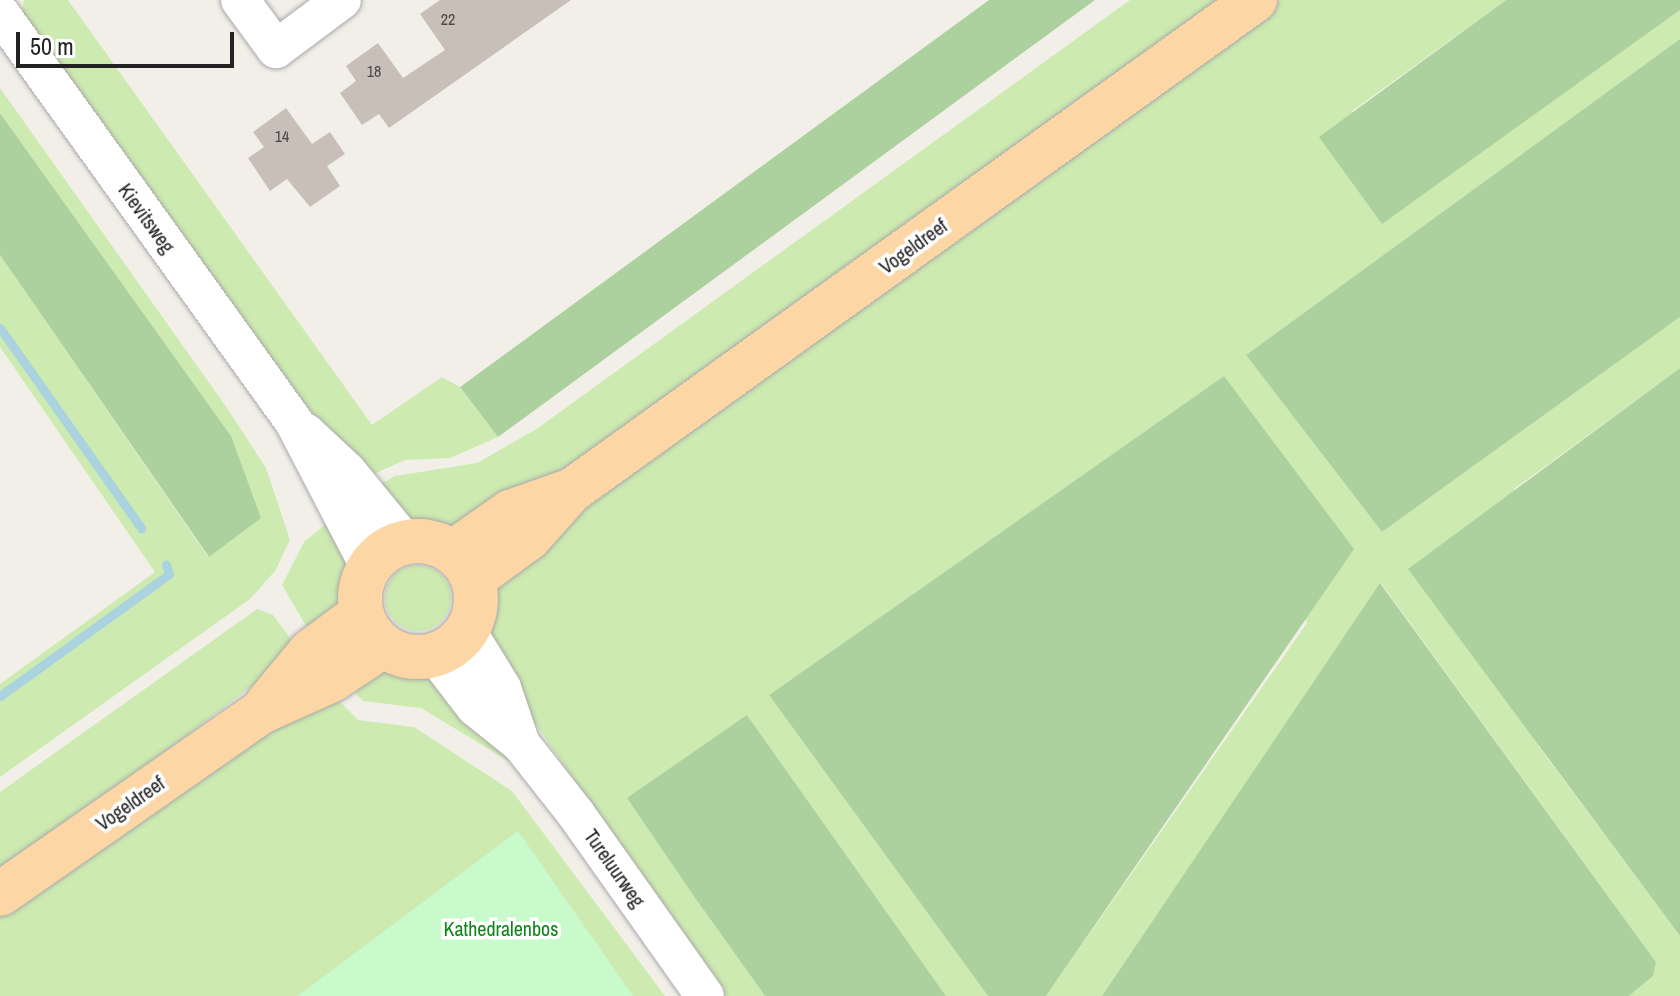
<!DOCTYPE html>
<html>
<head>
<meta charset="utf-8">
<style>
  body { margin:0 }
  #map { position:relative; width:1680px; height:996px; overflow:hidden; background:#f2efe9; font-family:"Archivo Narrow",sans-serif }
  div>[style] { position:absolute }
  .grass>* { inset:0; background:#cdebb0 }
  .round { border-radius:50% }
  .forest>* { inset:0; background:#add19e }
  .park>* { inset:0; background:#c8facc }
  .stream>* { height:9px; margin:-4.5px; padding:0 4.5px; transform-origin:4.5px; border-radius:4.5px; background:#aad3df }
  .building>* { inset:0; background:#c7bfb8 }
  .roads { filter:drop-shadow(0 0 2px #a9a9a9) drop-shadow(0 0 2px #a9a9a9) }
  .minor>* { height:38px; margin:-19px; padding:0 19px; transform-origin:19px; border-radius:19px; background:#fff }
  .major>* { height:44px; margin:-22px; padding:0 22px; transform-origin:22px; border-radius:22px; background:#fcd6a4 }
  .major>.ring { margin:-22px; padding:0; box-sizing:content-box; background:none; border:44px solid #fcd6a4; border-radius:50% }
  span { translate:-50% -50%; white-space:nowrap; text-align:center; line-height:1.15; -webkit-text-stroke:7px #fff; paint-order:stroke }
  .number-label { font-size:16px; color:#4b4948 }
  .number-label span { -webkit-text-stroke-width:0 }
  .street-label { font-size:20px; color:#222 }
  .park-label { font-size:20px; color:#0c8416 }
  .scale { position:absolute; left:16px; top:32px; width:218px; height:36px; box-sizing:border-box; border:4px solid #222; border-top:0; padding-left:10px; font-size:24px; line-height:28px; white-space:nowrap; color:#222; -webkit-text-stroke:6px #fff; paint-order:stroke }
</style>
</head>
<body>
<div id="map">
  <div class="grass">
    <div style="clip-path:polygon(24px 0,68px 0,372px 425px,442px 377px,460px 387px,498px 437px,450px 458px,405px 460px,367px 477px,309px 412px,20px 21px)"></div>
    <div style="clip-path:polygon(1130px 0,1228px 0,583px 458px,518px 497px,452px 531px,441px 530px,408px 521px,379px 485px,395px 476px,477px 463px,535px 430px)"></div>
    <div style="clip-path:polygon(1280px 0,1506px 0,1352px 111px,1382px 223px,1680px 10px,1680px 39px,1246px 355px,1382px 532px,1680px 317px,1680px 368px,1514px 489px,1539px 747px,1680px 936px,1680px 996px,1629px 996px,1653px 976px,1656px 962px,1381px 583px,1102px 996px,1046px 996px,1307px 623px,1224px 376px,769px 695px,988px 996px,946px 996px,747px 715px,698px 902px,765px 996px,724px 996px,512px 690px,483px 629px,493px 586px,509px 565px,662px 444px)"></div>
    <div style="clip-path:polygon(0 88px,227px 408px,266px 468px,290px 540px,275px 571px,250px 599px,0 777px,0 684px,155px 572px,0 347px,0 255px,208px 557px,231px 436px,0 113px)"></div>
    <div style="clip-path:polygon(331px 520px,350px 566px,347px 585px,343px 604px,313px 638px,282px 585px,304px 542px)"></div>
    <div class="round" style="left:385px;top:565px;width:66px;height:66px"></div>
    <div style="clip-path:polygon(257px 609px,273px 615px,299px 650px,0 878px,0 792px)"></div>
    <div style="clip-path:polygon(391px 664px,435px 676px,510px 762px,421px 708px,363px 701px,343px 681px)"></div>
    <div style="clip-path:polygon(330px 692px,358px 720px,414px 727px,512px 791px,665px 996px,0 996px,0 913px)"></div>
  </div>
  <div class="forest">
    <div style="clip-path:polygon(989px 0,1095px 0,498px 437px,460px 387px)"></div>
    <div style="clip-path:polygon(1506px 0,1680px 0,1680px 10px,1382px 224px,1319px 137px)"></div>
    <div style="clip-path:polygon(1680px 39px,1680px 317px,1382px 532px,1246px 355px)"></div>
    <div style="clip-path:polygon(0 113px,231px 436px,261px 518px,209px 557px,0 255px)"></div>
    <div style="clip-path:polygon(1680px 368px,1680px 936px,1408px 569px)"></div>
    <div style="clip-path:polygon(1224px 376px,1354px 549px,1046px 996px,988px 996px,769px 695px)"></div>
    <div style="clip-path:polygon(1380px 583px,1656px 962px,1653px 976px,1629px 996px,1102px 996px)"></div>
    <div style="clip-path:polygon(747px 715px,946px 996px,765px 996px,698px 902px,627px 798px)"></div>
  </div>
  <div class="park">
    <div style="clip-path:polygon(518px 831px,633px 996px,298px 996px)"></div>
  </div>
  <div class="stream">
    <div style="left:0;top:328px;width:245px;rotate:54.8deg"></div>
    <div style="left:0;top:696px;width:208px;rotate:-35.8deg"></div>
    <div style="left:169px;top:574px;width:10px;rotate:-107deg"></div>
  </div>
  <div class="building">
    <div style="clip-path:polygon(440px 0,571px 0,389px 128px,379px 114px,362px 125px,340px 93px,356px 81px,346px 66px,378px 43px,403px 78px,445px 50px,420px 14px)"></div>
    <div style="clip-path:polygon(286px 108px,312px 144px,330px 132px,345px 154px,327px 166px,340px 186px,310px 207px,287px 179px,270px 191px,248px 158px,264px 147px,253px 132px)"></div>
  </div>
  <div class="roads">
    <div class="minor">
      <div style="left:240px;top:0;width:61px;rotate:53.7deg"></div>
      <div style="left:276px;top:49px;width:82px;rotate:-36.6deg"></div>
      <div style="left:0;top:13px;width:504px;rotate:54.29deg"></div>
      <div style="left:294px;top:422px;width:162px;rotate:62.5deg"></div>
      <div style="left:305px;top:432px;width:57px;rotate:42.9deg"></div>
      <div style="left:347px;top:471px;width:92px;rotate:50.8deg"></div>
      <div style="left:467px;top:631px;width:67px;rotate:58.4deg"></div>
      <div style="left:502px;top:688px;width:59px;rotate:71.3deg"></div>
      <div style="left:435px;top:655px;width:66px;rotate:52.4deg"></div>
      <div style="left:475px;top:707px;width:59px;rotate:38.8deg"></div>
      <div style="left:521px;top:744px;width:89px;rotate:51.8deg"></div>
      <div style="left:576px;top:814px;width:223px;rotate:54.7deg"></div>
    </div>
    <div class="major">
      <div class="ring" style="left:360px;top:541px;width:72px;height:72px"></div>
      <div style="left:453px;top:552px;width:70px;rotate:-35.1deg"></div>
      <div style="left:510px;top:512px;width:63px;rotate:-19.6deg"></div>
      <div style="left:473px;top:579px;width:69px;rotate:-36.2deg"></div>
      <div style="left:529px;top:538px;width:63px;rotate:-48.2deg"></div>
      <div style="left:571px;top:491px;width:842px;rotate:-35.67deg"></div>
      <div style="left:267px;top:704px;width:67px;rotate:-50.4deg"></div>
      <div style="left:310px;top:652px;width:64px;rotate:-36.7deg"></div>
      <div style="left:0;top:894px;width:318px;rotate:-34.9deg"></div>
      <div style="left:261px;top:712px;width:78px;rotate:-24.3deg"></div>
      <div style="left:332px;top:680px;width:61px;rotate:-33.7deg"></div>
    </div>
  </div>
  <div class="number-label">
    <span style="left:448px;top:19px">22</span>
    <span style="left:374px;top:71px">18</span>
    <span style="left:282px;top:136px">14</span>
  </div>
  <div class="street-label">
    <span style="left:147px;top:218px;rotate:54deg">Kievitsweg</span>
    <span style="left:913px;top:246px;rotate:-36deg">Vogeldreef</span>
    <span style="left:130px;top:803px;rotate:-35deg">Vogeldreef</span>
    <span style="left:615px;top:868px;rotate:55deg">Tureluurweg</span>
  </div>
  <div class="park-label">
    <span style="left:501px;top:928px">Kathedralenbos</span>
  </div>
  <div class="scale">50 m</div>
</div>
</body>
</html>
